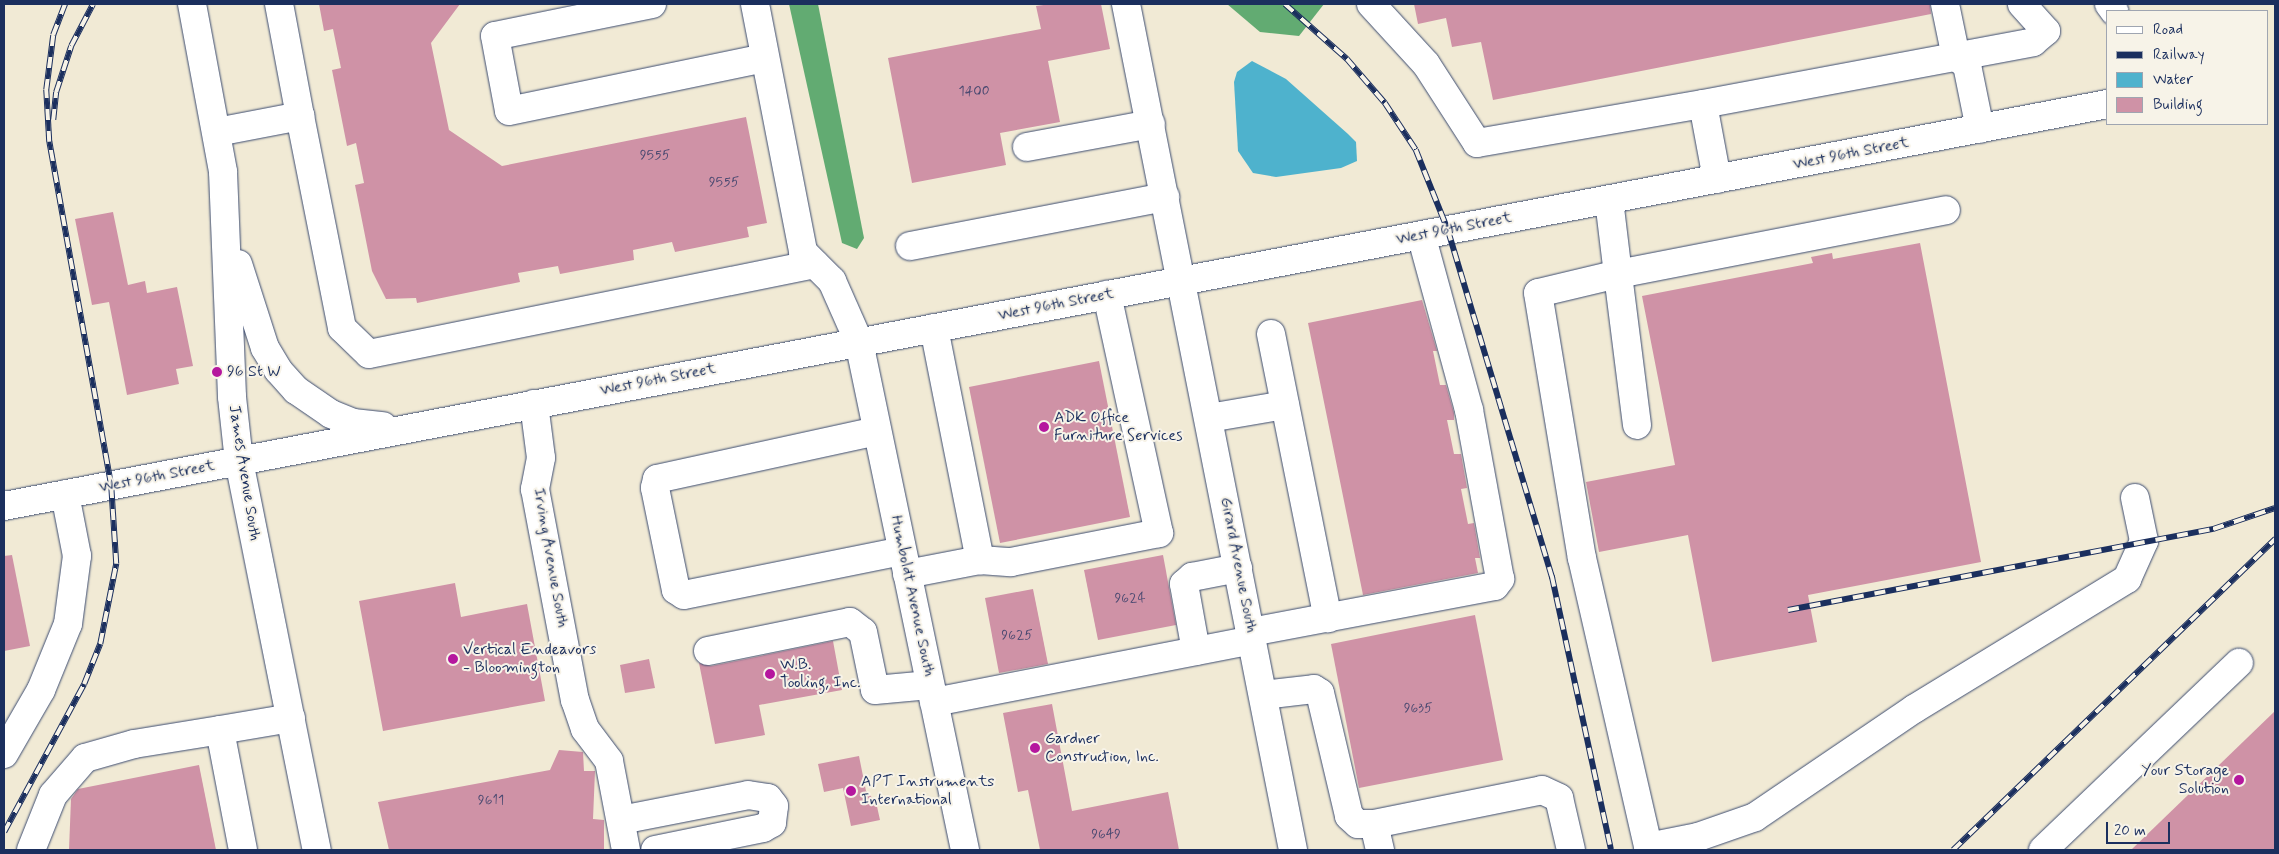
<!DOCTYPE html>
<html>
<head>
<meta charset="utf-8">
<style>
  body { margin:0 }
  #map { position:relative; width:2279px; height:854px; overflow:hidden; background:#f1ead5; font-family:Mynerve,sans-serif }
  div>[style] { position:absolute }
  .forest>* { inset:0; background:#62ab72 }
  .water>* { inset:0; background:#4eb2cd }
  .building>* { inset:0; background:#cf92a6 }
  .roads { filter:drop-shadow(0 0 1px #3b4b70) drop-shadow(0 0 1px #3b4b70) }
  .minor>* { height:28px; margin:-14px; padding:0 14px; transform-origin:14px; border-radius:14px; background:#fff }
  .rail>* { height:5.5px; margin-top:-2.75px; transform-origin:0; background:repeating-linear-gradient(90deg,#f7f3e8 0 11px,#1b2f5e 0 22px); box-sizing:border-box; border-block:1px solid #1b2f5e }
  .dots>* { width:14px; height:14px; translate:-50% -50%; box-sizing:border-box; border:2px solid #f7f3e8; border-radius:50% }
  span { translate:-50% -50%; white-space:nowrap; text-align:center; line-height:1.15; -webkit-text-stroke:4px #f7f3e8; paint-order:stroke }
  .number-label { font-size:14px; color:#484870 }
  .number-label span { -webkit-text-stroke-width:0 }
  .street-label { font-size:16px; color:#1b2f5e }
  .poi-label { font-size:16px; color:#1b2f5e }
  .left { translate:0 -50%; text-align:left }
  .right { translate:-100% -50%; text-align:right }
  .frame { position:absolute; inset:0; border:5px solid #1b2f5e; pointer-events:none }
  .legend { position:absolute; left:2106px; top:10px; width:162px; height:115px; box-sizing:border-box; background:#f7f3e8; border:1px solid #9fa5b1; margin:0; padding:6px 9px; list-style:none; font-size:15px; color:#1b2f5e }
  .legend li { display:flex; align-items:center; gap:10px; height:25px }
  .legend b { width:25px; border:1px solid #9fa5b1 }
  .scale { position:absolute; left:2106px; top:822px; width:64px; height:22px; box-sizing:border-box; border:2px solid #1b2f5e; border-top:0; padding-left:6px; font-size:15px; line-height:18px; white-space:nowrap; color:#1b2f5e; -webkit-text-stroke:4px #f7f3e8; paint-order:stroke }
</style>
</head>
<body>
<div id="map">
  <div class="forest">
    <div style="clip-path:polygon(789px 4px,818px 4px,864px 238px,857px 249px,842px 243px)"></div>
    <div style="clip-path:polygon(1227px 4px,1324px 4px,1299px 36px,1260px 32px)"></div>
  </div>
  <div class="water">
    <div style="clip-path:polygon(1252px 61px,1286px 79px,1348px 134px,1356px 142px,1357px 161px,1341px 168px,1276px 177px,1253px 173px,1238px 151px,1234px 82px,1237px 72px)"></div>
  </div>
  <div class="building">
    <div style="clip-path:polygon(319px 4px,460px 4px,431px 43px,449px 130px,502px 166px,746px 117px,767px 223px,747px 227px,749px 237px,675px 252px,672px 242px,633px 250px,634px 260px,560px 274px,558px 266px,518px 273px,520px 282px,417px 303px,416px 298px,386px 299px,372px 271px,355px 185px,364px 183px,356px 143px,347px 146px,332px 70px,341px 68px,333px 29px,324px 31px)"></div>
    <div style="clip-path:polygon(1051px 4px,1101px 4px,1110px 49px,1048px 61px,1060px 122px,1000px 133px,1006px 165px,912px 183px,888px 58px,1041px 29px,1036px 6px)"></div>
    <div style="clip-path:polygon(1414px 4px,1930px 4px,1931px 14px,1493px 100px,1481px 42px,1452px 47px,1446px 18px,1418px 24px)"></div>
    <div style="clip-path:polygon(113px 212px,128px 285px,145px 281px,147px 293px,177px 287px,193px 366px,176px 369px,179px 384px,127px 395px,109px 302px,92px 305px,75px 219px)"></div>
    <div style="clip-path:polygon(1920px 243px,1981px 562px,1808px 595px,1817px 642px,1712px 662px,1688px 535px,1599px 552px,1586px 482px,1675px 465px,1642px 296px,1813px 263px,1811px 257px,1832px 253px,1833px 259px)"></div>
    <div style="clip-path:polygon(1422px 300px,1437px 351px,1433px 351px,1440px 385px,1446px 385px,1454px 413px,1454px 420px,1447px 420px,1454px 454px,1461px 454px,1467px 488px,1461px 489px,1468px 524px,1474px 523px,1480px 558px,1475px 558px,1478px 573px,1363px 595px,1308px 323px)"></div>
    <div style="clip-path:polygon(1099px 361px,1130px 517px,1000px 543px,969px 387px)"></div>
    <div style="clip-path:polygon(12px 555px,30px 646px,4px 651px,4px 556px)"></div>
    <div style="clip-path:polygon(1163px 555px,1176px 625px,1098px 640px,1084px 570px)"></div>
    <div style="clip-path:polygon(455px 583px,461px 617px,527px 604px,545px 701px,383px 731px,359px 601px)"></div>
    <div style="clip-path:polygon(1033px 589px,1048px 664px,999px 673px,985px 598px)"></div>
    <div style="clip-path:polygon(1475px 615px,1503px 760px,1359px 788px,1331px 644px)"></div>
    <div style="clip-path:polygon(833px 641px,842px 690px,759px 705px,765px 735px,715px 744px,699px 663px,711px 666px)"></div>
    <div style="clip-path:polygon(649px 659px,655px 688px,625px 693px,620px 665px)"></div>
    <div style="clip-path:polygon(1052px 704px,1072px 811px,1168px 792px,1179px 850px,1040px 850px,1028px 790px,1018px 792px,1003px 713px)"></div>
    <div style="clip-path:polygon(2275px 711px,2275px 850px,2131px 850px)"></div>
    <div style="clip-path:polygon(559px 750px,583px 752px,584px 771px,595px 771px,593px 819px,604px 820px,604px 850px,389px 850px,378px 802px,550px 770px)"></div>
    <div style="clip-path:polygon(859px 756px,866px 791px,876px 802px,880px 820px,851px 826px,843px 788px,824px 792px,818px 764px)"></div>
    <div style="clip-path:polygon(199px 765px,216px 850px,69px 850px,71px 799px,78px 789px)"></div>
  </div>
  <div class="roads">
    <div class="minor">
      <div style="left:192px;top:4px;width:171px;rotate:79.5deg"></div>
      <div style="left:223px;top:172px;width:225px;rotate:87.7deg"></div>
      <div style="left:232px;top:397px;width:64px;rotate:83.8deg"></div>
      <div style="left:239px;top:461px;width:397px;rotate:78.7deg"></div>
      <div style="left:652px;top:4px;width:160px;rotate:168.5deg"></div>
      <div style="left:495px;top:36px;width:76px;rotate:79.4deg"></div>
      <div style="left:509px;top:111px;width:261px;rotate:-11.7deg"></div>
      <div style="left:755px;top:4px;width:253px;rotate:79deg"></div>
      <div style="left:803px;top:252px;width:41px;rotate:45deg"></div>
      <div style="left:832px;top:281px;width:67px;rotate:66.1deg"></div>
      <div style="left:859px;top:342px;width:519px;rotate:78.21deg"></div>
      <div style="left:1126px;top:4px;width:862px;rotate:78.83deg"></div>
      <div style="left:1371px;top:4px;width:81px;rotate:47.5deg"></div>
      <div style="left:1426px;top:64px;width:94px;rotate:57.2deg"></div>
      <div style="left:1477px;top:143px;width:229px;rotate:-9.8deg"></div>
      <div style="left:1945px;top:4px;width:54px;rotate:78.3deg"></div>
      <div style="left:1956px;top:57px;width:14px;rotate:36deg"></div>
      <div style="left:1967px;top:65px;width:65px;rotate:78.5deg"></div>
      <div style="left:2109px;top:4px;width:9px;rotate:54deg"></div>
      <div style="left:300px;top:116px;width:216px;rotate:78.8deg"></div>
      <div style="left:342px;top:328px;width:37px;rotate:44deg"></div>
      <div style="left:369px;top:354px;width:455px;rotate:-11.4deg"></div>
      <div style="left:217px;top:132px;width:85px;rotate:-10.9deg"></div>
      <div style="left:300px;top:116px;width:114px;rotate:-100.6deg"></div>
      <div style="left:1027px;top:147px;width:126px;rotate:-10.5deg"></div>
      <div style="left:1717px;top:179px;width:76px;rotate:-100.6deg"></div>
      <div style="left:1703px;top:104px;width:336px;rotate:-10.6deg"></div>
      <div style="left:2033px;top:42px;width:17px;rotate:-40deg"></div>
      <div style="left:2046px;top:31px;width:36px;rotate:-132deg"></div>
      <div style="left:1609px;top:200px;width:75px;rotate:83.1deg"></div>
      <div style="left:1618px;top:274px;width:334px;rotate:-11deg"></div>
      <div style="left:910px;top:246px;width:260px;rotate:-10.9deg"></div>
      <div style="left:238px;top:264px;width:88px;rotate:72.2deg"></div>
      <div style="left:265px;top:348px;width:26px;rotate:59deg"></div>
      <div style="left:278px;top:370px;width:27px;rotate:48deg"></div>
      <div style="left:296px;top:390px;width:42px;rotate:34.4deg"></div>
      <div style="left:331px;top:414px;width:24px;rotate:22deg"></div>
      <div style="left:353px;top:423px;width:30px;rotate:6deg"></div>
      <div style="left:934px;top:328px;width:237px;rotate:78.8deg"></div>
      <div style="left:980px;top:560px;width:31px;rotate:4deg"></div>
      <div style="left:1011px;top:562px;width:151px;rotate:-11.1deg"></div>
      <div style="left:1159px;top:533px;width:244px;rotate:-102.3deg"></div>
      <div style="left:1271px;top:334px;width:290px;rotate:78.7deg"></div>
      <div style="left:534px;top:404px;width:54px;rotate:82.6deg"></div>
      <div style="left:541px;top:458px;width:32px;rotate:101deg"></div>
      <div style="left:535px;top:489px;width:215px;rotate:79.3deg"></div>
      <div style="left:575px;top:700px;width:31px;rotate:71deg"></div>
      <div style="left:585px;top:729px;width:40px;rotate:53deg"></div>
      <div style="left:609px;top:761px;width:91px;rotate:79.2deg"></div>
      <div style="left:1209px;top:418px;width:77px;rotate:-9.7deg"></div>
      <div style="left:1637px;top:425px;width:152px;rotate:-97.2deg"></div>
      <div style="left:1618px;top:274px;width:82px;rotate:166.6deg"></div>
      <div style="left:1538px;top:293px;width:269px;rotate:80.6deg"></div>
      <div style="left:1582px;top:558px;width:296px;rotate:77.1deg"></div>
      <div style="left:1648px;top:847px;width:51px;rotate:-11.3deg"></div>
      <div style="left:1698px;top:837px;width:60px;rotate:-19.3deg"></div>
      <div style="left:1755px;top:817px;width:192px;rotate:-34.2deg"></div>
      <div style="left:1914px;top:709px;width:250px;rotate:-31.4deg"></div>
      <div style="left:2127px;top:579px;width:42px;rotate:-65.9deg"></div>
      <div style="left:2144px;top:541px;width:44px;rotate:-101.8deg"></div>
      <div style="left:877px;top:431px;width:225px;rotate:167.7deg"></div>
      <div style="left:657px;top:479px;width:9px;rotate:103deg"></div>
      <div style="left:655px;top:488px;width:104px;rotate:78.4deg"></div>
      <div style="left:676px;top:590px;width:9px;rotate:32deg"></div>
      <div style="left:684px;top:595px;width:222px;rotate:-11.4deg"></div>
      <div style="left:4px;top:506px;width:2142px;rotate:-10.82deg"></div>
      <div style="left:907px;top:574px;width:74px;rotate:-10.9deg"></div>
      <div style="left:1251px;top:632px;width:248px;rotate:-10.7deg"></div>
      <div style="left:1495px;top:586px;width:9px;rotate:-54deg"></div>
      <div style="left:1500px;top:579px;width:172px;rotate:-100.4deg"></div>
      <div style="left:1469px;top:410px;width:181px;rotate:-105.3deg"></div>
      <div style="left:708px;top:651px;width:145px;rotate:-11.5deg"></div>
      <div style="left:850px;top:622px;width:16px;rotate:38deg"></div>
      <div style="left:863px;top:632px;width:59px;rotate:78.3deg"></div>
      <div style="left:875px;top:690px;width:55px;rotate:-5.2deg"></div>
      <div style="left:1196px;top:651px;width:68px;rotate:-100.2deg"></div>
      <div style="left:1184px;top:584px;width:11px;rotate:-41deg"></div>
      <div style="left:1192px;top:577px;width:47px;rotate:-11.1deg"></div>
      <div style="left:1263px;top:695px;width:51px;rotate:-6.7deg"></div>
      <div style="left:1314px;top:689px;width:7px;rotate:34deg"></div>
      <div style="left:1320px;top:693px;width:126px;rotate:76.7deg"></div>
      <div style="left:1349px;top:816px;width:12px;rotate:42deg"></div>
      <div style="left:1358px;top:824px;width:16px"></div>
      <div style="left:1374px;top:824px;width:27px;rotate:77deg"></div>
      <div style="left:934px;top:702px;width:324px;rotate:-11deg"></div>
      <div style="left:4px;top:754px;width:74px;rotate:-60deg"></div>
      <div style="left:41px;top:690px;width:71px;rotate:-67.8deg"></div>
      <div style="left:68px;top:624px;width:69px;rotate:-82.5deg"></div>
      <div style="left:77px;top:556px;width:63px;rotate:-101deg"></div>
      <div style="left:621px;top:820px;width:129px;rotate:-11.1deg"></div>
      <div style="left:748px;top:795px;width:20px;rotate:9deg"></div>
      <div style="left:768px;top:798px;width:10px;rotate:53deg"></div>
      <div style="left:774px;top:806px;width:17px;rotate:97deg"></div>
      <div style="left:772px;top:823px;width:10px;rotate:151deg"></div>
      <div style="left:763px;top:828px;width:110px;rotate:168.5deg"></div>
      <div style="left:1374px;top:824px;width:171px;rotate:-11.4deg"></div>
      <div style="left:1542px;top:790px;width:19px;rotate:25deg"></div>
      <div style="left:1559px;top:798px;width:53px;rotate:77deg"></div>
      <div style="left:31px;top:850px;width:59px;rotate:-68.2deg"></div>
      <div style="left:53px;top:795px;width:49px;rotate:-49.1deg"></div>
      <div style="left:85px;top:758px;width:51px;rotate:-15.9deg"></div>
      <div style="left:134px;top:744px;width:87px;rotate:-9.2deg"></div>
      <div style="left:243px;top:850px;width:122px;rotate:-100.9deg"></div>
      <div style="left:220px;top:730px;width:72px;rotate:-9.6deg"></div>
      <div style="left:2043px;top:850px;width:271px;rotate:-43.7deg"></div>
    </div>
  </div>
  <div class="rail">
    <div style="left:1285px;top:4px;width:83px;rotate:41.6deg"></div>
    <div style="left:1347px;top:59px;width:58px;rotate:49.2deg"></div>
    <div style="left:1385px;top:103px;width:56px;rotate:56.6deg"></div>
    <div style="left:1416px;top:150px;width:86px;rotate:68.2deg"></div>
    <div style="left:1448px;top:230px;width:364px;rotate:73.3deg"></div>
    <div style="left:53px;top:120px;width:28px;rotate:-84deg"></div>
    <div style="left:56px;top:92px;width:48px;rotate:-71.9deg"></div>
    <div style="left:71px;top:46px;width:47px;rotate:-62.4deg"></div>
    <div style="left:1552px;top:576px;width:280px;rotate:77.8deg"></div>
    <div style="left:1788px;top:610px;width:433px;rotate:-10.8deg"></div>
    <div style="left:2213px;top:529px;width:65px;rotate:-18.7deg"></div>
    <div style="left:4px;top:832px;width:168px;rotate:-61.6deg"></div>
    <div style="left:84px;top:684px;width:43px;rotate:-68.2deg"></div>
    <div style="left:100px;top:644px;width:82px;rotate:-78.7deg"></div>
    <div style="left:116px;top:564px;width:78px;rotate:-93.7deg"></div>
    <div style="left:111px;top:486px;width:350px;rotate:-100.2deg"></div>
    <div style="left:49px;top:142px;width:52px;rotate:-93.3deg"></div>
    <div style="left:46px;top:90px;width:55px;rotate:-82.7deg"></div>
    <div style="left:53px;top:35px;width:33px;rotate:-69deg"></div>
    <div style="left:1953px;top:850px;width:448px;rotate:-44deg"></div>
  </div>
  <div class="dots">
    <div style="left:217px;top:372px;background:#b5179e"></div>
    <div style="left:1044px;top:427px;background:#b5179e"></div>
    <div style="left:453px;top:659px;background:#b5179e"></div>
    <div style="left:770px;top:674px;background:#b5179e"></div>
    <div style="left:1035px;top:748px;background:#b5179e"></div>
    <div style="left:2239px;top:780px;background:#b5179e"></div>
    <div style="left:851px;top:791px;background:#b5179e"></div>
  </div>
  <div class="number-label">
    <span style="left:974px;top:91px">1400</span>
    <span style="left:655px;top:155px">9555</span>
    <span style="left:724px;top:182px">9555</span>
    <span style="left:1130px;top:598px">9624</span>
    <span style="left:1017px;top:635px">9625</span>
    <span style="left:1418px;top:708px">9635</span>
    <span style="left:491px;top:800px">9611</span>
    <span style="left:1106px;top:834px">9649</span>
  </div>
  <div class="street-label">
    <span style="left:1851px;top:154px;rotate:-11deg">West 96th Street</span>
    <span style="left:1454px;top:229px;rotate:-11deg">West 96th Street</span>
    <span style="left:1056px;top:305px;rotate:-11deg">West 96th Street</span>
    <span style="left:658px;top:380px;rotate:-11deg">West 96th Street</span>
    <span style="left:244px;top:473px;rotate:81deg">James Avenue South</span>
    <span style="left:157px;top:477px;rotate:-11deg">West 96th Street</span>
    <span style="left:550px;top:558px;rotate:80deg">Irving Avenue South</span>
    <span style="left:1238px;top:565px;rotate:79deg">Girard Avenue South</span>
    <span style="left:912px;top:596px;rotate:78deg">Humboldt Avenue South</span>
  </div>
  <div class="poi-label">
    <span class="left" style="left:227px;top:372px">96 St W</span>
    <span class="left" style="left:1054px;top:427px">ADK Office<br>Furniture Services</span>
    <span class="left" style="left:463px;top:659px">Vertical Endeavors<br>- Bloomington</span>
    <span class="left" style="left:780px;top:674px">W.B.<br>Tooling, Inc.</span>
    <span class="left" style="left:1045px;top:748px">Gardner<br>Construction, Inc.</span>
    <span class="right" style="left:2229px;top:780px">Your Storage<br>Solution</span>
    <span class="left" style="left:861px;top:791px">APT Instruments<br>International</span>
  </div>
  <div class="frame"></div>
  <ul class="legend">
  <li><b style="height:6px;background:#fff"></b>Road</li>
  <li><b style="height:6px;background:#1b2f5e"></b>Railway</li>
  <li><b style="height:14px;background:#4eb2cd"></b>Water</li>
  <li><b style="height:14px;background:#cf92a6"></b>Building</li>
  </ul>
  <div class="scale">20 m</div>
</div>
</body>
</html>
